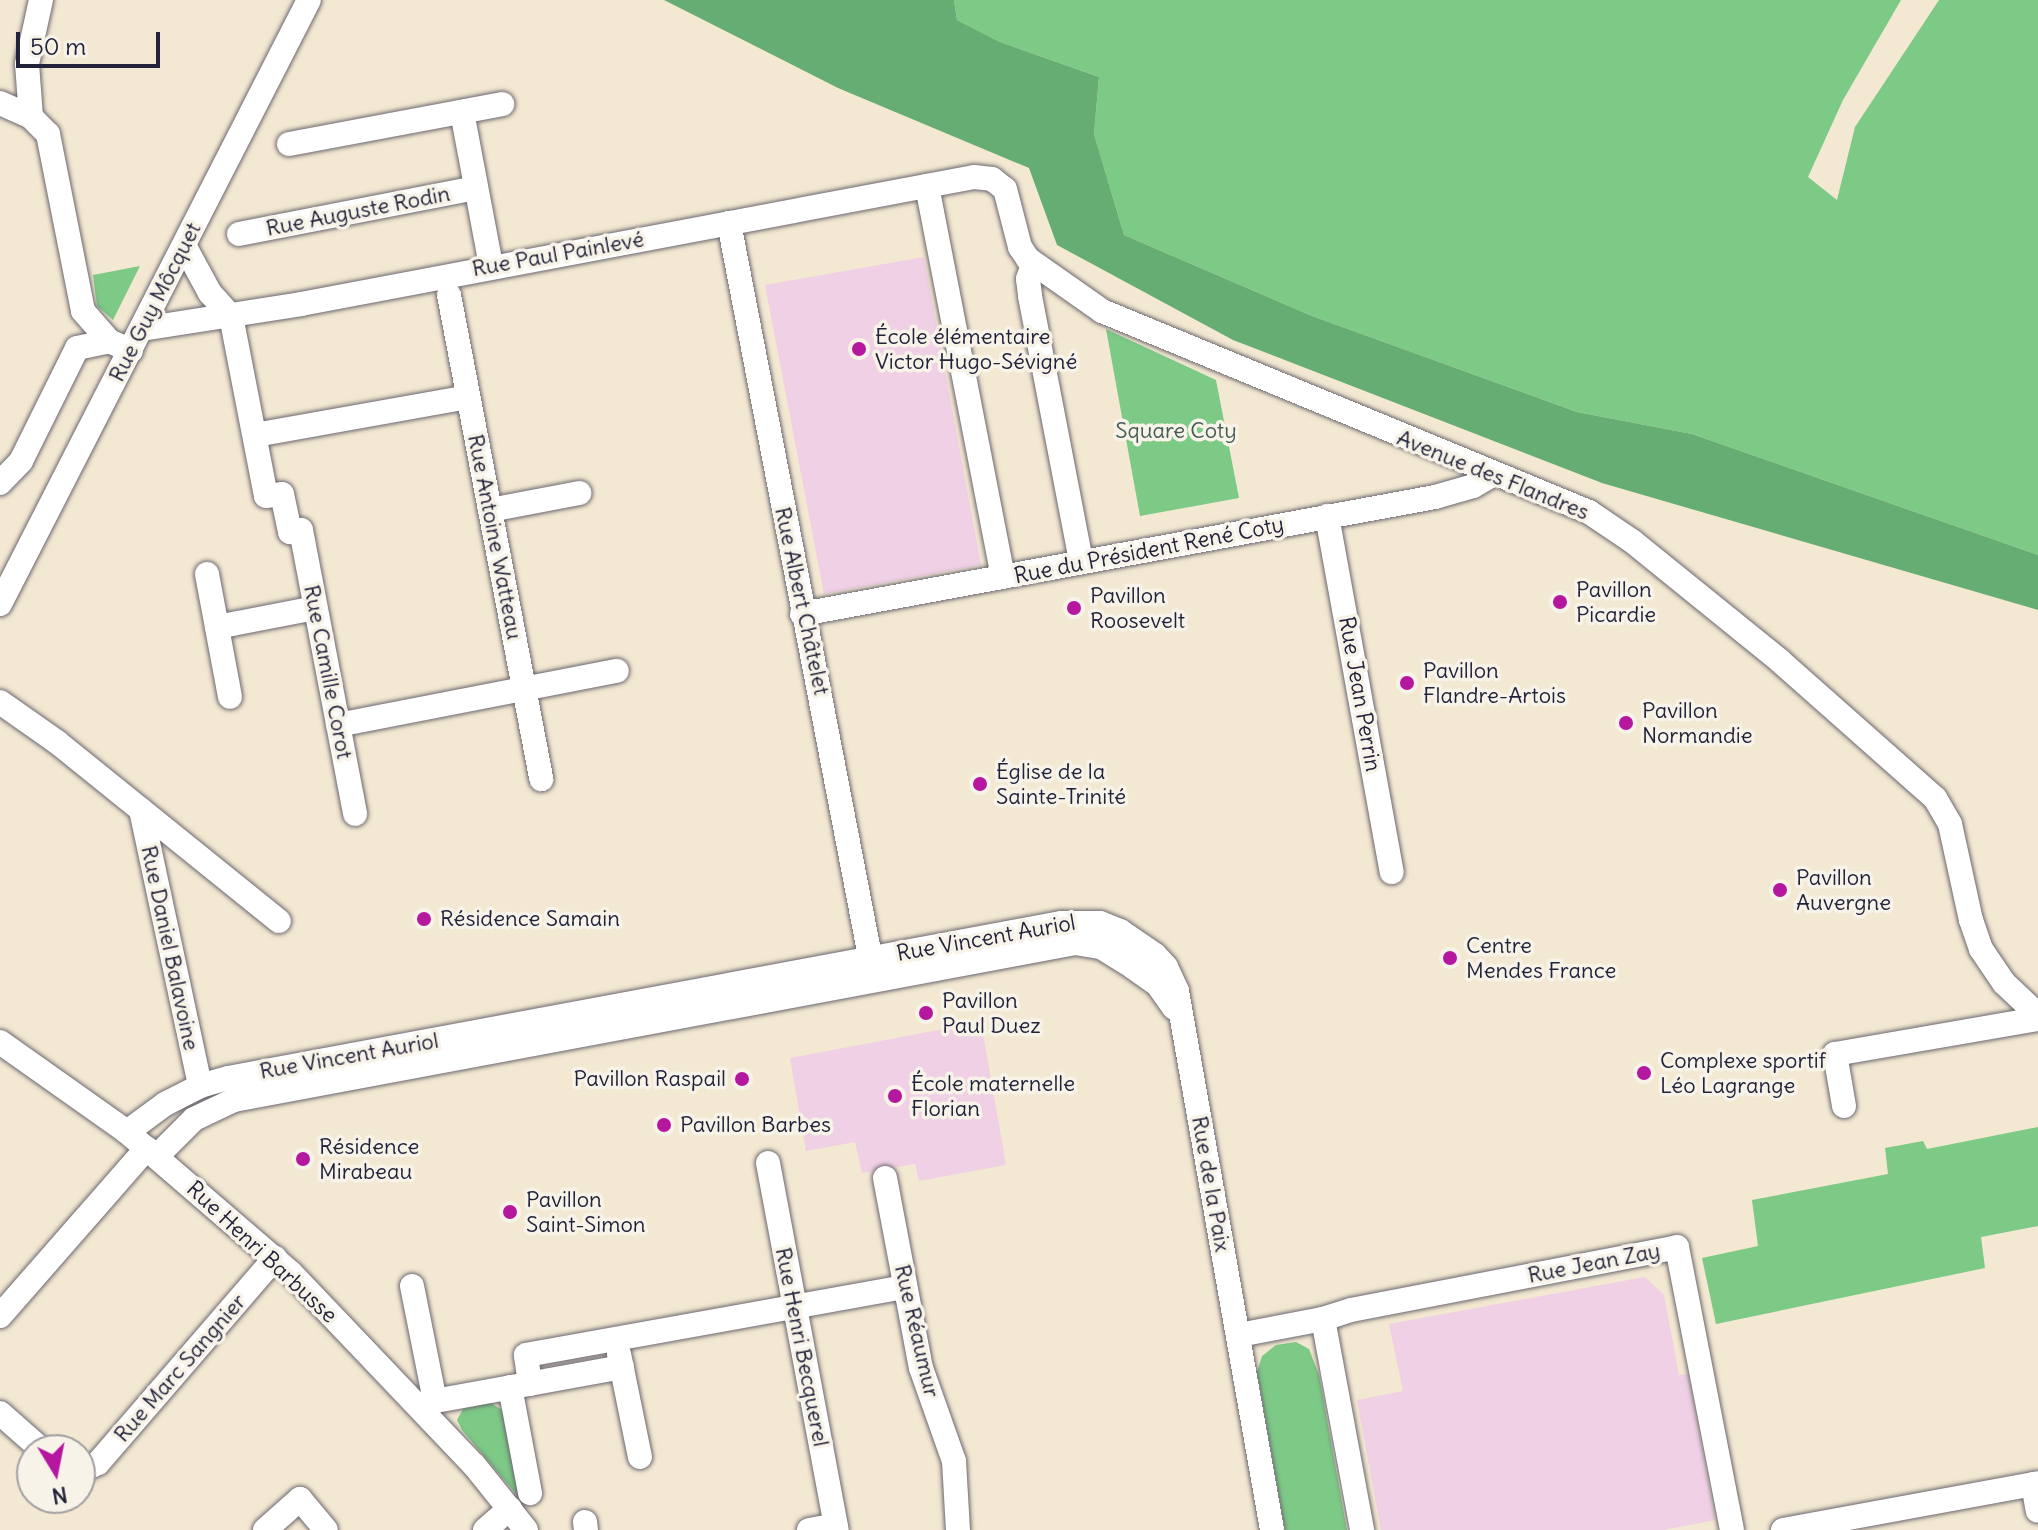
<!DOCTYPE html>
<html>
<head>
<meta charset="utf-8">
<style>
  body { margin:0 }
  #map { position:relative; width:2038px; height:1530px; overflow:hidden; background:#f3e8d1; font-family:Delius,sans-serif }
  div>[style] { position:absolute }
  .built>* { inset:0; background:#f0d0e4 }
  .green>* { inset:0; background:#7dc986 }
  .forest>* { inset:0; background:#66ad73 }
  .roads { filter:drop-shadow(0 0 2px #6b6770) drop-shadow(0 0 2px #6b6770) }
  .minor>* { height:24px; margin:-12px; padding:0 12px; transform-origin:12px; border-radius:12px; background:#fff }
  .dots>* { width:22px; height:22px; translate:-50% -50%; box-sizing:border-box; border:4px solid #f7f3e8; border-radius:50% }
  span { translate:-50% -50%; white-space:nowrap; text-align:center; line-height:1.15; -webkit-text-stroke:7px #f7f3e8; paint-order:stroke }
  .street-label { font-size:22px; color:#22223b }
  .poi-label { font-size:22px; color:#22223b }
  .left { translate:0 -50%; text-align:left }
  .right { translate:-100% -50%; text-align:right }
  .park-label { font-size:22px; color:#425c55 }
  .north { position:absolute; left:16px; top:1434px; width:80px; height:80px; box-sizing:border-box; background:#f7f3e8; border:2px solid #a29fa3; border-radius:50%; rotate:170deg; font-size:22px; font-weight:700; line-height:32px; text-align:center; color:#22223b }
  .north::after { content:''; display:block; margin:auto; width:28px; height:36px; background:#b5179e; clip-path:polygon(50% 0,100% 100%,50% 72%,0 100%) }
  .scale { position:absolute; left:16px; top:32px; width:144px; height:36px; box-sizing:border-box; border:4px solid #22223b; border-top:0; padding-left:10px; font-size:24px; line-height:28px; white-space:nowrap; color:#22223b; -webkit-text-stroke:6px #f7f3e8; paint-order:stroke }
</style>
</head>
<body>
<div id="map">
  <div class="built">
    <div style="clip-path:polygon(924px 257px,981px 565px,824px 594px,765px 285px)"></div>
    <div style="clip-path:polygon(981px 1022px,1006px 1165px,919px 1181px,915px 1164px,862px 1173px,855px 1142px,806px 1151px,790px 1058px)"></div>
    <div style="clip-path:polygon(1645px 1277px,1664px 1295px,1679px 1375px,1688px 1374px,1715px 1520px,1664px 1530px,1381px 1530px,1357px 1400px,1403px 1391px,1389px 1324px)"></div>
  </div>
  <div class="green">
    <div style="clip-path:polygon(954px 0,1901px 0,1843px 100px,1808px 177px,1837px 200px,1855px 127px,1939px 0,2038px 0,2038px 555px,1692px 434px,1577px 412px,1312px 316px,1124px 235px,1094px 134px,1099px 77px,1000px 42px,957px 20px)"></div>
    <div style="clip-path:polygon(140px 266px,113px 320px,97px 306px,93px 275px)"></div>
    <div style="clip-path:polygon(1106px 329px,1216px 380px,1239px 498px,1140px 516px)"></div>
    <div style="clip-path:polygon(2038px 1127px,2038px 1226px,1981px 1237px,1985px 1268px,1716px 1324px,1702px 1258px,1758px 1246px,1752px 1200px,1888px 1174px,1885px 1148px,1923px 1141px,1927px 1149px)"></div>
    <div style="clip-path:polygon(1296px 1342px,1309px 1349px,1319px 1375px,1347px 1530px,1285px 1530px,1257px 1372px,1262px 1356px,1276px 1345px)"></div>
    <div style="clip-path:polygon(490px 1402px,503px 1411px,521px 1500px,462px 1430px,457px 1420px,463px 1409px)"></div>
  </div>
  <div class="forest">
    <div style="clip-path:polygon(664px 0,954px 0,957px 20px,1000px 42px,1099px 77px,1094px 134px,1124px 235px,1312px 316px,1577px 412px,1692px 434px,2038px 555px,2038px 610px,1602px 483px,1233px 340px,1057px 245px,1029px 168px,838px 88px)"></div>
  </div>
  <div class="roads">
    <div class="minor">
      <div style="left:0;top:103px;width:34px;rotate:24deg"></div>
      <div style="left:31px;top:117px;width:24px;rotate:45deg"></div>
      <div style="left:48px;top:134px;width:180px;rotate:78.8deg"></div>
      <div style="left:83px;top:311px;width:40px;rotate:49deg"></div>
      <div style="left:109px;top:341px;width:24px;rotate:24deg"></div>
      <div style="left:462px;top:112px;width:157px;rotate:79.3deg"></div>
      <div style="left:31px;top:117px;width:53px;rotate:-94.3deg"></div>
      <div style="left:27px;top:64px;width:66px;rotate:-77.7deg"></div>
      <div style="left:289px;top:144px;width:217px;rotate:-10.6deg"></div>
      <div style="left:927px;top:186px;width:398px;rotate:79deg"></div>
      <div style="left:729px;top:223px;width:763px;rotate:79.12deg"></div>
      <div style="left:239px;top:234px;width:241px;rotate:-11deg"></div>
      <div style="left:185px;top:247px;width:52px;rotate:61.5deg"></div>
      <div style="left:210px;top:293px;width:31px;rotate:48deg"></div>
      <div style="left:1033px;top:264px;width:16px;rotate:108deg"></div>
      <div style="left:1028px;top:279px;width:17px;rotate:83deg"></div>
      <div style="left:1030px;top:296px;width:271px;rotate:79.1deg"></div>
      <div style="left:449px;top:295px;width:493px;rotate:79.2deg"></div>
      <div style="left:231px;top:316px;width:183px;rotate:79deg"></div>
      <div style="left:266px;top:496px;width:16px;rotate:-7deg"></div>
      <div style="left:282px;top:494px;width:39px;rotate:78deg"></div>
      <div style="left:290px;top:532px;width:11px;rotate:-10deg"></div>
      <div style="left:301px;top:530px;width:289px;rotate:79.2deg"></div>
      <div style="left:142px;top:329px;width:161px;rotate:-8.9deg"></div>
      <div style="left:301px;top:304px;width:685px;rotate:-10.69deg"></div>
      <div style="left:974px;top:177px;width:18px;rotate:6deg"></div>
      <div style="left:992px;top:179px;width:16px;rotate:38deg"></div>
      <div style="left:1005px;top:189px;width:60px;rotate:75.5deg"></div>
      <div style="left:1020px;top:247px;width:14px;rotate:56deg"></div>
      <div style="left:1028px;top:259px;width:90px;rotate:35.1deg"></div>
      <div style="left:1102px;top:311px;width:527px;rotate:22.43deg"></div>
      <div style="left:1589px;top:512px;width:52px;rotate:34deg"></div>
      <div style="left:1632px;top:541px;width:191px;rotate:39deg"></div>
      <div style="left:1780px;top:661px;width:207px;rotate:41.5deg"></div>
      <div style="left:1935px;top:798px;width:30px;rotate:60deg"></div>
      <div style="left:1950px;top:824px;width:98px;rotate:77.7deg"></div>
      <div style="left:1971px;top:920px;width:31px;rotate:71deg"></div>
      <div style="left:1981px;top:949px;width:41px;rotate:55.9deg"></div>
      <div style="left:2004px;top:983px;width:47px;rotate:43.3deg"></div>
      <div style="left:255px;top:435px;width:216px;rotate:-10.1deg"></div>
      <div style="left:0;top:483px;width:30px;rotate:-46deg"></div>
      <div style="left:21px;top:461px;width:126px;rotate:-63.6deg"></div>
      <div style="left:77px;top:348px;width:33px;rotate:-12deg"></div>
      <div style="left:490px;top:510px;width:91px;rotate:-10.8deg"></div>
      <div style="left:1327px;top:516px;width:362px;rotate:79.7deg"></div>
      <div style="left:207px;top:574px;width:125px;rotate:79.4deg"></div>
      <div style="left:0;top:604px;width:678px;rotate:-62.91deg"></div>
      <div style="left:802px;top:614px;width:644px;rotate:-10.47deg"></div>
      <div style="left:1435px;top:497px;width:40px;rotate:-16deg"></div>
      <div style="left:1473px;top:486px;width:22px;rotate:-30deg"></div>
      <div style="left:217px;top:627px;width:100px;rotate:-11deg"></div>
      <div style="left:0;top:702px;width:70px;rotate:35.1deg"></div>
      <div style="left:57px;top:742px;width:285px;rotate:38.9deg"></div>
      <div style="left:338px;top:725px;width:284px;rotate:-11deg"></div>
      <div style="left:141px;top:810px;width:282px;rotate:77.9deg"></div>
      <div style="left:0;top:1042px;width:156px;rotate:35.3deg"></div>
      <div style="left:127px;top:1132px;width:216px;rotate:40.7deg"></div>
      <div style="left:291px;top:1273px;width:265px;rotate:46.4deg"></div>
      <div style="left:474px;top:1465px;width:83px;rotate:51.3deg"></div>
      <div style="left:1844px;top:1106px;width:53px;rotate:-99.8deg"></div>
      <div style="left:1835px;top:1054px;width:206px;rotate:-9.8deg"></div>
      <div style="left:127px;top:1132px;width:47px;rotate:-36.4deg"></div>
      <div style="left:165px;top:1104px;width:39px;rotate:-27deg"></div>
      <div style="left:200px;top:1086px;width:29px;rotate:-16deg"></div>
      <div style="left:228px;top:1078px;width:847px;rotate:-10.54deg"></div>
      <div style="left:1061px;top:923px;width:39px"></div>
      <div style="left:1100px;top:923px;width:22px;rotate:22deg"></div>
      <div style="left:1120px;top:931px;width:42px;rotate:34.4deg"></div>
      <div style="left:1155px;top:955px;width:16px;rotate:47deg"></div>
      <div style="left:1166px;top:967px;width:26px;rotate:65deg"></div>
      <div style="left:1177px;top:991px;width:547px;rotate:80deg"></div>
      <div style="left:157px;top:1156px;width:52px;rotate:-45deg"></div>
      <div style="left:194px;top:1119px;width:44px;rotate:-25.4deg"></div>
      <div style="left:234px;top:1100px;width:856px;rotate:-10.57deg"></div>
      <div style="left:1075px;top:943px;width:26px;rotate:9deg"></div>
      <div style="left:1101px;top:947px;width:39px;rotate:32deg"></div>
      <div style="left:1134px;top:968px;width:29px;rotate:35deg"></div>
      <div style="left:1158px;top:985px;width:28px;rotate:55deg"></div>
      <div style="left:768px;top:1163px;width:373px;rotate:79.4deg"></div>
      <div style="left:885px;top:1178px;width:193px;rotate:79.3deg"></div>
      <div style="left:921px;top:1368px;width:99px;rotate:70.5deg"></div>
      <div style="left:954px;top:1461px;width:69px;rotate:86.7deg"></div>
      <div style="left:412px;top:1286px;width:117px;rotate:78.7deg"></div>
      <div style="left:435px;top:1401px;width:15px;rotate:138deg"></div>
      <div style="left:0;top:1316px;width:223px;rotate:-48.8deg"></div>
      <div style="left:1323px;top:1319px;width:29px;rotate:-18deg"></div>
      <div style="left:1351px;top:1310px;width:332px;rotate:-10.9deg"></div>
      <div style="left:1677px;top:1247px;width:288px;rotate:79deg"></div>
      <div style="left:1239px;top:1335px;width:86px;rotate:-10.8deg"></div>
      <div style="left:1323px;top:1319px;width:215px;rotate:79.5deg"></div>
      <div style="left:619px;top:1354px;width:105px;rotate:78.5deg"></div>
      <div style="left:530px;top:1384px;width:29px;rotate:-98deg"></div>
      <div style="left:526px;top:1355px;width:385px;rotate:-10.2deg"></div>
      <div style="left:510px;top:1387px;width:108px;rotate:79.3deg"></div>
      <div style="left:435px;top:1401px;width:190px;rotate:-10.3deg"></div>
      <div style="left:0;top:1413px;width:56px;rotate:41.4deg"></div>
      <div style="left:80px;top:1472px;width:20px;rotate:-27deg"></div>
      <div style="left:98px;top:1463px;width:271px;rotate:-49.2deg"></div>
      <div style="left:2033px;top:1484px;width:27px;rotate:80deg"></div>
      <div style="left:585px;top:1522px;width:8px;rotate:83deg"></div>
      <div style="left:265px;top:1530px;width:47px;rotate:-41.5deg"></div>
      <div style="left:300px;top:1499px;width:40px;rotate:50deg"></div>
      <div style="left:485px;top:1530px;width:33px;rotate:-41deg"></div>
      <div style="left:809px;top:1530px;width:27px;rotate:-10deg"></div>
      <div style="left:1783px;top:1530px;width:259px;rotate:-10.4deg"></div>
    </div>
  </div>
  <div class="dots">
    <div style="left:859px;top:349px;background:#b5179e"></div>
    <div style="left:1560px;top:602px;background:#b5179e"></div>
    <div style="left:1074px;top:608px;background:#b5179e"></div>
    <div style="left:1407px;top:683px;background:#b5179e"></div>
    <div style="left:1626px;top:723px;background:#b5179e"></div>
    <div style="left:980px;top:784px;background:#b5179e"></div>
    <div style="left:1780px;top:890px;background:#b5179e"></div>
    <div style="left:424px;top:919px;background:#b5179e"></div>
    <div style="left:1450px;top:958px;background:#b5179e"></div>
    <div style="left:926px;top:1013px;background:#b5179e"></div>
    <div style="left:1644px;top:1073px;background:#b5179e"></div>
    <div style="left:742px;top:1079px;background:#b5179e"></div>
    <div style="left:895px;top:1096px;background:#b5179e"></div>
    <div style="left:664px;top:1125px;background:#b5179e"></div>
    <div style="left:303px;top:1159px;background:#b5179e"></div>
    <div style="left:510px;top:1212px;background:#b5179e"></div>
  </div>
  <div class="street-label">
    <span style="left:358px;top:211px;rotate:-11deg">Rue Auguste Rodin</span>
    <span style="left:558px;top:254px;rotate:-10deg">Rue Paul Painlevé</span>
    <span style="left:155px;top:302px;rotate:-63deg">Rue Guy Môcquet</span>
    <span style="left:1493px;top:475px;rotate:22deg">Avenue des Flandres</span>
    <span style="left:495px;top:537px;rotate:79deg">Rue Antoine Watteau</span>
    <span style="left:1149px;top:550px;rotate:-11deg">Rue du Président René Coty</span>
    <span style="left:802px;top:601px;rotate:78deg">Rue Albert Châtelet</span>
    <span style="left:328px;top:672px;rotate:79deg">Rue Camille Corot</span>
    <span style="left:1360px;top:694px;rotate:80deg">Rue Jean Perrin</span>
    <span style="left:986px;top:938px;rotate:-10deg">Rue Vincent Auriol</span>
    <span style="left:170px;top:948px;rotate:78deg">Rue Daniel Balavoine</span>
    <span style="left:349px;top:1056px;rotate:-10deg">Rue Vincent Auriol</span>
    <span style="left:1211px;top:1184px;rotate:80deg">Rue de la Paix</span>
    <span style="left:262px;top:1252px;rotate:43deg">Rue Henri Barbusse</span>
    <span style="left:1594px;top:1263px;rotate:-11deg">Rue Jean Zay</span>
    <span style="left:917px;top:1331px;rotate:77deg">Rue Réaumur</span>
    <span style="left:802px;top:1347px;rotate:79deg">Rue Henri Becquerel</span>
    <span style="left:180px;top:1368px;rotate:-49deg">Rue Marc Sangnier</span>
  </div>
  <div class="poi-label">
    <span class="left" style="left:875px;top:349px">École élémentaire<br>Victor Hugo-Sévigné</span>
    <span class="left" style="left:1576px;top:602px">Pavillon<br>Picardie</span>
    <span class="left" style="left:1090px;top:608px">Pavillon<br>Roosevelt</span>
    <span class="left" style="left:1423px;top:683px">Pavillon<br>Flandre-Artois</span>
    <span class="left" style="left:1642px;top:723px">Pavillon<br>Normandie</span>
    <span class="left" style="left:996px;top:784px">Église de la<br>Sainte-Trinité</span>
    <span class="left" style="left:1796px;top:890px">Pavillon<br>Auvergne</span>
    <span class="left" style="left:440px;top:919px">Résidence Samain</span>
    <span class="left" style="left:1466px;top:958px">Centre<br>Mendes France</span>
    <span class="left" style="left:942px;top:1013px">Pavillon<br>Paul Duez</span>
    <span class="left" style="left:1660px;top:1073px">Complexe sportif<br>Léo Lagrange</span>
    <span class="right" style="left:726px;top:1079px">Pavillon Raspail</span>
    <span class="left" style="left:911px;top:1096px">École maternelle<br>Florian</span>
    <span class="left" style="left:680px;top:1125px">Pavillon Barbes</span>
    <span class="left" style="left:319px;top:1159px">Résidence<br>Mirabeau</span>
    <span class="left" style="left:526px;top:1212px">Pavillon<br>Saint-Simon</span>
  </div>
  <div class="park-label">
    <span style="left:1176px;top:431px">Square Coty</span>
  </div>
  <div class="north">N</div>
  <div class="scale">50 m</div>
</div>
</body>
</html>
